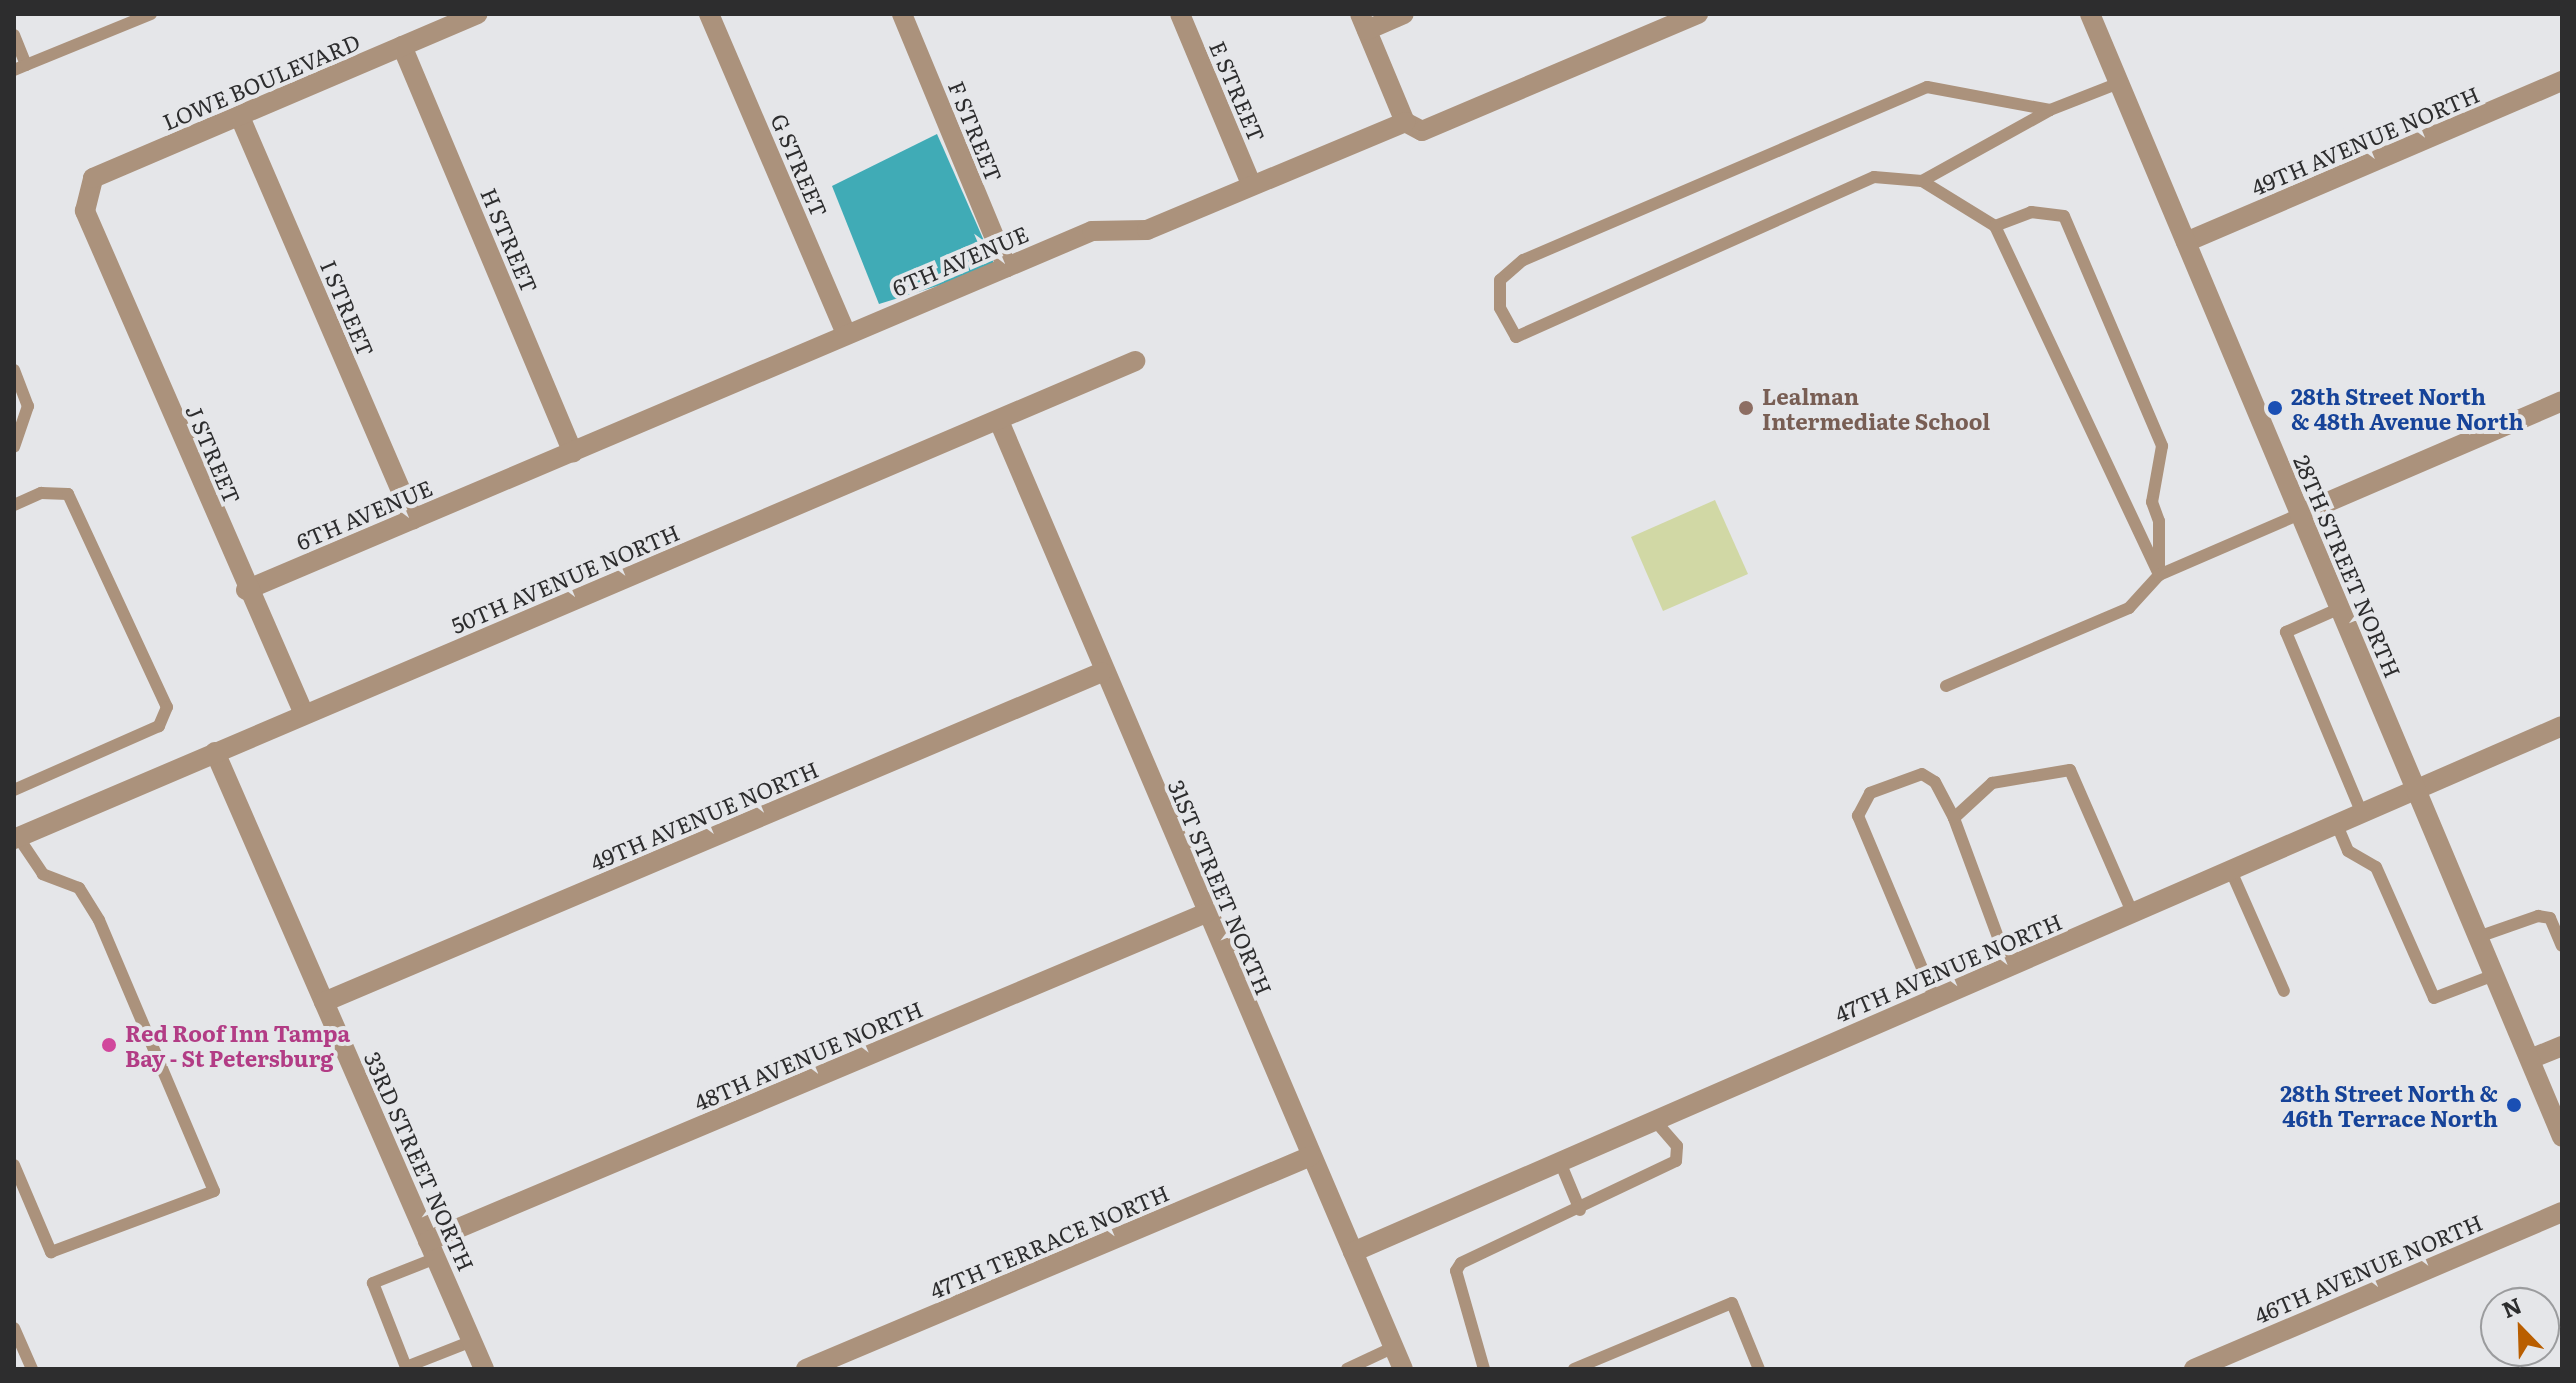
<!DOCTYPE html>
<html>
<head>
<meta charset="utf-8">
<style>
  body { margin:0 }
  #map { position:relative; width:2576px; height:1383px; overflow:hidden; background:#e5e6e9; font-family:Literata,serif }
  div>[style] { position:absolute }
  .green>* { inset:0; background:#d1d8a5 }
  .water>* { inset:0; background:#40abb6 }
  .service>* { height:12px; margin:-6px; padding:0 6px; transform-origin:6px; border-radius:6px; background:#ab927c }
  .minor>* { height:20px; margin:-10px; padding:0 10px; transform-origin:10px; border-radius:10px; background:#ab927c }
  .tertiary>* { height:20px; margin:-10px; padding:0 10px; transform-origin:10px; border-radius:10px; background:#ab927c }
  .dots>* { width:22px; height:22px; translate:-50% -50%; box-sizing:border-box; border:4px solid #e5e6e9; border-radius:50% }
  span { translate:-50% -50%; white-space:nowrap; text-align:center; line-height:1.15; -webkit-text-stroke:8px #e5e6e9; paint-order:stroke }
  .street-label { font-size:22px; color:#2d2d2e }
  .education-label { font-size:22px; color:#785e54; font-weight:700 }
  .left { translate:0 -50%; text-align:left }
  .transit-label { font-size:22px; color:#164399; font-weight:700 }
  .right { translate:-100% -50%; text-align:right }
  .hotel-label { font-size:22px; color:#b23c85; font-weight:700 }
  .frame { position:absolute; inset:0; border:16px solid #2d2d2e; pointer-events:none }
  .north { position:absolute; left:2480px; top:1287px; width:80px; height:80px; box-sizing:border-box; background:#e5e6e9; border:2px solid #9b9c9e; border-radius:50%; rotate:337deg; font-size:22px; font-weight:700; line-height:32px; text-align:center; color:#2d2d2e }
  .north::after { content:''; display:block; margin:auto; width:28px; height:36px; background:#b95e00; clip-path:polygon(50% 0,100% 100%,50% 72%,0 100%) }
</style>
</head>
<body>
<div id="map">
  <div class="green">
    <div style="clip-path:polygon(1715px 500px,1748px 574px,1663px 611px,1631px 537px)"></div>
  </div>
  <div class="water">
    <div style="clip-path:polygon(937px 134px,996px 268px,879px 304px,832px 186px)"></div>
  </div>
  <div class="service">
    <div style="left:14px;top:35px;width:32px;rotate:68deg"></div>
    <div style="left:26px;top:65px;width:13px;rotate:157deg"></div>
    <div style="left:26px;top:65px;width:135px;rotate:-22.2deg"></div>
    <div style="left:2050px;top:110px;width:125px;rotate:-169.4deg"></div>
    <div style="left:1927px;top:87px;width:439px;rotate:156.8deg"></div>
    <div style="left:1523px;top:260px;width:30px;rotate:139deg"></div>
    <div style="left:1500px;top:280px;width:28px;rotate:90deg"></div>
    <div style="left:1500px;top:308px;width:33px;rotate:61deg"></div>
    <div style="left:1516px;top:337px;width:392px;rotate:-24.1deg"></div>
    <div style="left:1874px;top:177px;width:48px;rotate:4.8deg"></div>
    <div style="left:1922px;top:181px;width:86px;rotate:31.7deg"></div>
    <div style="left:1995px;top:226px;width:386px;rotate:64.8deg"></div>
    <div style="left:1922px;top:181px;width:146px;rotate:-29deg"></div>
    <div style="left:2050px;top:110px;width:74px;rotate:-21.4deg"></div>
    <div style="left:1995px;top:226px;width:39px;rotate:-21deg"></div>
    <div style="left:2031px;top:212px;width:33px;rotate:7deg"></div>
    <div style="left:2064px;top:216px;width:250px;rotate:66.9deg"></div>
    <div style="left:2162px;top:446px;width:57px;rotate:100.1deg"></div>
    <div style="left:2152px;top:502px;width:20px;rotate:70deg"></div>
    <div style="left:2159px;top:521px;width:51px;rotate:90deg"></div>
    <div style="left:14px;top:370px;width:39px;rotate:69deg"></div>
    <div style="left:28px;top:406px;width:43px;rotate:108.9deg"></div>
    <div style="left:14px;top:505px;width:30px;rotate:-24deg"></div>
    <div style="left:41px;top:493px;width:27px;rotate:2deg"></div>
    <div style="left:68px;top:494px;width:235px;rotate:65.1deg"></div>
    <div style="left:167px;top:707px;width:21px;rotate:113deg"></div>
    <div style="left:159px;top:726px;width:158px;rotate:156.2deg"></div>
    <div style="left:2338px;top:609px;width:57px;rotate:156.1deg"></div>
    <div style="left:2286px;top:632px;width:197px;rotate:67.3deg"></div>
    <div style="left:1946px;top:686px;width:199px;rotate:-23.1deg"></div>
    <div style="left:2129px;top:608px;width:45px;rotate:-47.7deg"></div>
    <div style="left:2159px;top:575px;width:154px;rotate:-23.4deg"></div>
    <div style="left:2337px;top:825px;width:28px;rotate:67deg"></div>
    <div style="left:2348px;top:851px;width:32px;rotate:30deg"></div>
    <div style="left:2376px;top:867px;width:143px;rotate:66.1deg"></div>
    <div style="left:2434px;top:998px;width:64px;rotate:-21deg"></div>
    <div style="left:2231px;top:871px;width:131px;rotate:66.2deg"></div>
    <div style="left:2478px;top:937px;width:64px;rotate:-19.3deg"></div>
    <div style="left:2538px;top:916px;width:12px;rotate:9deg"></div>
    <div style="left:2550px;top:918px;width:30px;rotate:67deg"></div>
    <div style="left:2009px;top:967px;width:159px;rotate:-110.3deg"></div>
    <div style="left:1954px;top:818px;width:52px;rotate:-42.6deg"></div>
    <div style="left:1992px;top:783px;width:79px;rotate:-9.5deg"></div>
    <div style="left:2070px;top:770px;width:157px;rotate:66.4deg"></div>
    <div style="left:1935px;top:999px;width:199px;rotate:-112.8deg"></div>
    <div style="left:1858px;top:816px;width:26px;rotate:-62deg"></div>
    <div style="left:1870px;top:793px;width:55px;rotate:-20.1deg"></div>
    <div style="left:1922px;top:774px;width:15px;rotate:32deg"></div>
    <div style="left:1935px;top:782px;width:41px;rotate:62.2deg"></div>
    <div style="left:1560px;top:1162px;width:52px;rotate:67.4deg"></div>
    <div style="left:14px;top:1165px;width:95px;rotate:67deg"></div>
    <div style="left:51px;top:1252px;width:174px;rotate:-20.5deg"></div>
    <div style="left:214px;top:1191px;width:294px;rotate:-113deg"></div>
    <div style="left:99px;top:920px;width:38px;rotate:-122deg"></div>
    <div style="left:79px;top:888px;width:39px;rotate:-159deg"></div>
    <div style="left:43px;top:874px;width:45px;rotate:-124deg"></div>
    <div style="left:436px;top:1258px;width:68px;rotate:158.4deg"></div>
    <div style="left:373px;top:1283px;width:90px;rotate:68.6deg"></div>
    <div style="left:406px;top:1367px;width:71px;rotate:-21.5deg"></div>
    <div style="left:14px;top:1328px;width:45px;rotate:66.3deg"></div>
    <div style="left:1347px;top:1369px;width:52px;rotate:-25.1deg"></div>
    <div style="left:1484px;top:1369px;width:102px;rotate:-105.9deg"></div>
    <div style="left:1456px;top:1271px;width:9px;rotate:-58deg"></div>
    <div style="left:1461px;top:1263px;width:238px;rotate:-25.4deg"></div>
    <div style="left:1676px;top:1161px;width:15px;rotate:-86deg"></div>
    <div style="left:1677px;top:1146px;width:33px;rotate:-131deg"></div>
    <div style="left:1574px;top:1369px;width:171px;rotate:-22.7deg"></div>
    <div style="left:1732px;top:1303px;width:71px;rotate:67.8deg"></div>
  </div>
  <div class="minor">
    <div style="left:709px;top:14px;width:348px;rotate:66.8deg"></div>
    <div style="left:902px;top:14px;width:274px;rotate:67.5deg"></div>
    <div style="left:1180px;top:14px;width:186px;rotate:67.3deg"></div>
    <div style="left:1360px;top:14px;width:117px;rotate:67.4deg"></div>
    <div style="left:1367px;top:30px;width:40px;rotate:-23.4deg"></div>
    <div style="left:402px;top:46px;width:441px;rotate:67.2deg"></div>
    <div style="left:240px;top:117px;width:438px;rotate:66.7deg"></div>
    <div style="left:1405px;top:122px;width:19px;rotate:28deg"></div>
    <div style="left:1422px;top:131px;width:300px;rotate:-23deg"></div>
    <div style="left:2186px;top:242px;width:409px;rotate:-23.2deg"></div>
    <div style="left:999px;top:421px;width:1030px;rotate:66.92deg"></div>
    <div style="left:2300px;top:514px;width:285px;rotate:-23.3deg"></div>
    <div style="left:246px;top:590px;width:919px;rotate:-22.99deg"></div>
    <div style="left:1092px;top:231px;width:55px;rotate:-1deg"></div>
    <div style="left:1147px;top:230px;width:280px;rotate:-22.7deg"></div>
    <div style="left:304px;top:714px;width:549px;rotate:-113.53deg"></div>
    <div style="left:85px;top:211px;width:34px;rotate:-76deg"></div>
    <div style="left:93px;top:178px;width:418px;rotate:-23.1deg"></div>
    <div style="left:215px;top:752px;width:673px;rotate:66.44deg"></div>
    <div style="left:14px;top:839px;width:1219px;rotate:-23.09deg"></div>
    <div style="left:324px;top:1002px;width:845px;rotate:-22.98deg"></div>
    <div style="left:2530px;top:1059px;width:35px;rotate:-22deg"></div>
    <div style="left:428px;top:1241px;width:844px;rotate:-22.86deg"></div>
    <div style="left:1353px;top:1252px;width:1318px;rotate:-23.51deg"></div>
    <div style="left:806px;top:1369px;width:548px;rotate:-22.87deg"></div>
    <div style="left:2194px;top:1369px;width:400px;rotate:-23.1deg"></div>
  </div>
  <div class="tertiary">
    <div style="left:2090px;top:14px;width:1218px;rotate:67.2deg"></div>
  </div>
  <div class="dots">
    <div style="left:1746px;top:408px;background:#8d6e63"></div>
    <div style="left:2275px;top:408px;background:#1a4fb4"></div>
    <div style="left:109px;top:1045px;background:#d1479c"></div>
    <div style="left:2514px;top:1105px;background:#1a4fb4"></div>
  </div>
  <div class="street-label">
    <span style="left:261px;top:81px;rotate:-23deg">LOWE BOULEVARD</span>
    <span style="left:1238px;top:91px;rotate:67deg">E STREET</span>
    <span style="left:976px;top:131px;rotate:68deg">F STREET</span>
    <span style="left:2365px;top:140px;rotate:-23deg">49TH AVENUE NORTH</span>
    <span style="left:800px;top:165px;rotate:67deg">G STREET</span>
    <span style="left:510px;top:240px;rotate:67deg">H STREET</span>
    <span style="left:960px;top:260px;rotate:-23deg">6TH AVENUE</span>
    <span style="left:348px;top:308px;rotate:67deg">I STREET</span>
    <span style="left:214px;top:454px;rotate:67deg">J STREET</span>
    <span style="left:364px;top:514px;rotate:-23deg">6TH AVENUE</span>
    <span style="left:2348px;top:566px;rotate:67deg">28TH STREET NORTH</span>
    <span style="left:565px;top:578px;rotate:-23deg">50TH AVENUE NORTH</span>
    <span style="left:704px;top:815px;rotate:-23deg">49TH AVENUE NORTH</span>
    <span style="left:1221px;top:887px;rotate:67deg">31ST STREET NORTH</span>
    <span style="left:1948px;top:967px;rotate:-23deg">47TH AVENUE NORTH</span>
    <span style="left:808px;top:1055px;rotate:-23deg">48TH AVENUE NORTH</span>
    <span style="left:420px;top:1161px;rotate:66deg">33RD STREET NORTH</span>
    <span style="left:1049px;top:1241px;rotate:-23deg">47TH TERRACE NORTH</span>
    <span style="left:2368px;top:1268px;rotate:-23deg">46TH AVENUE NORTH</span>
  </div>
  <div class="education-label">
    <span class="left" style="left:1762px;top:408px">Lealman<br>Intermediate School</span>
  </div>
  <div class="transit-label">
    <span class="left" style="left:2291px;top:408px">28th Street North<br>&amp; 48th Avenue North</span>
    <span class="right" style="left:2498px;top:1105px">28th Street North &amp;<br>46th Terrace North</span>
  </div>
  <div class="hotel-label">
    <span class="left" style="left:125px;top:1045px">Red Roof Inn Tampa<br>Bay - St Petersburg</span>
  </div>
  <div class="frame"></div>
  <div class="north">N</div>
</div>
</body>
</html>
